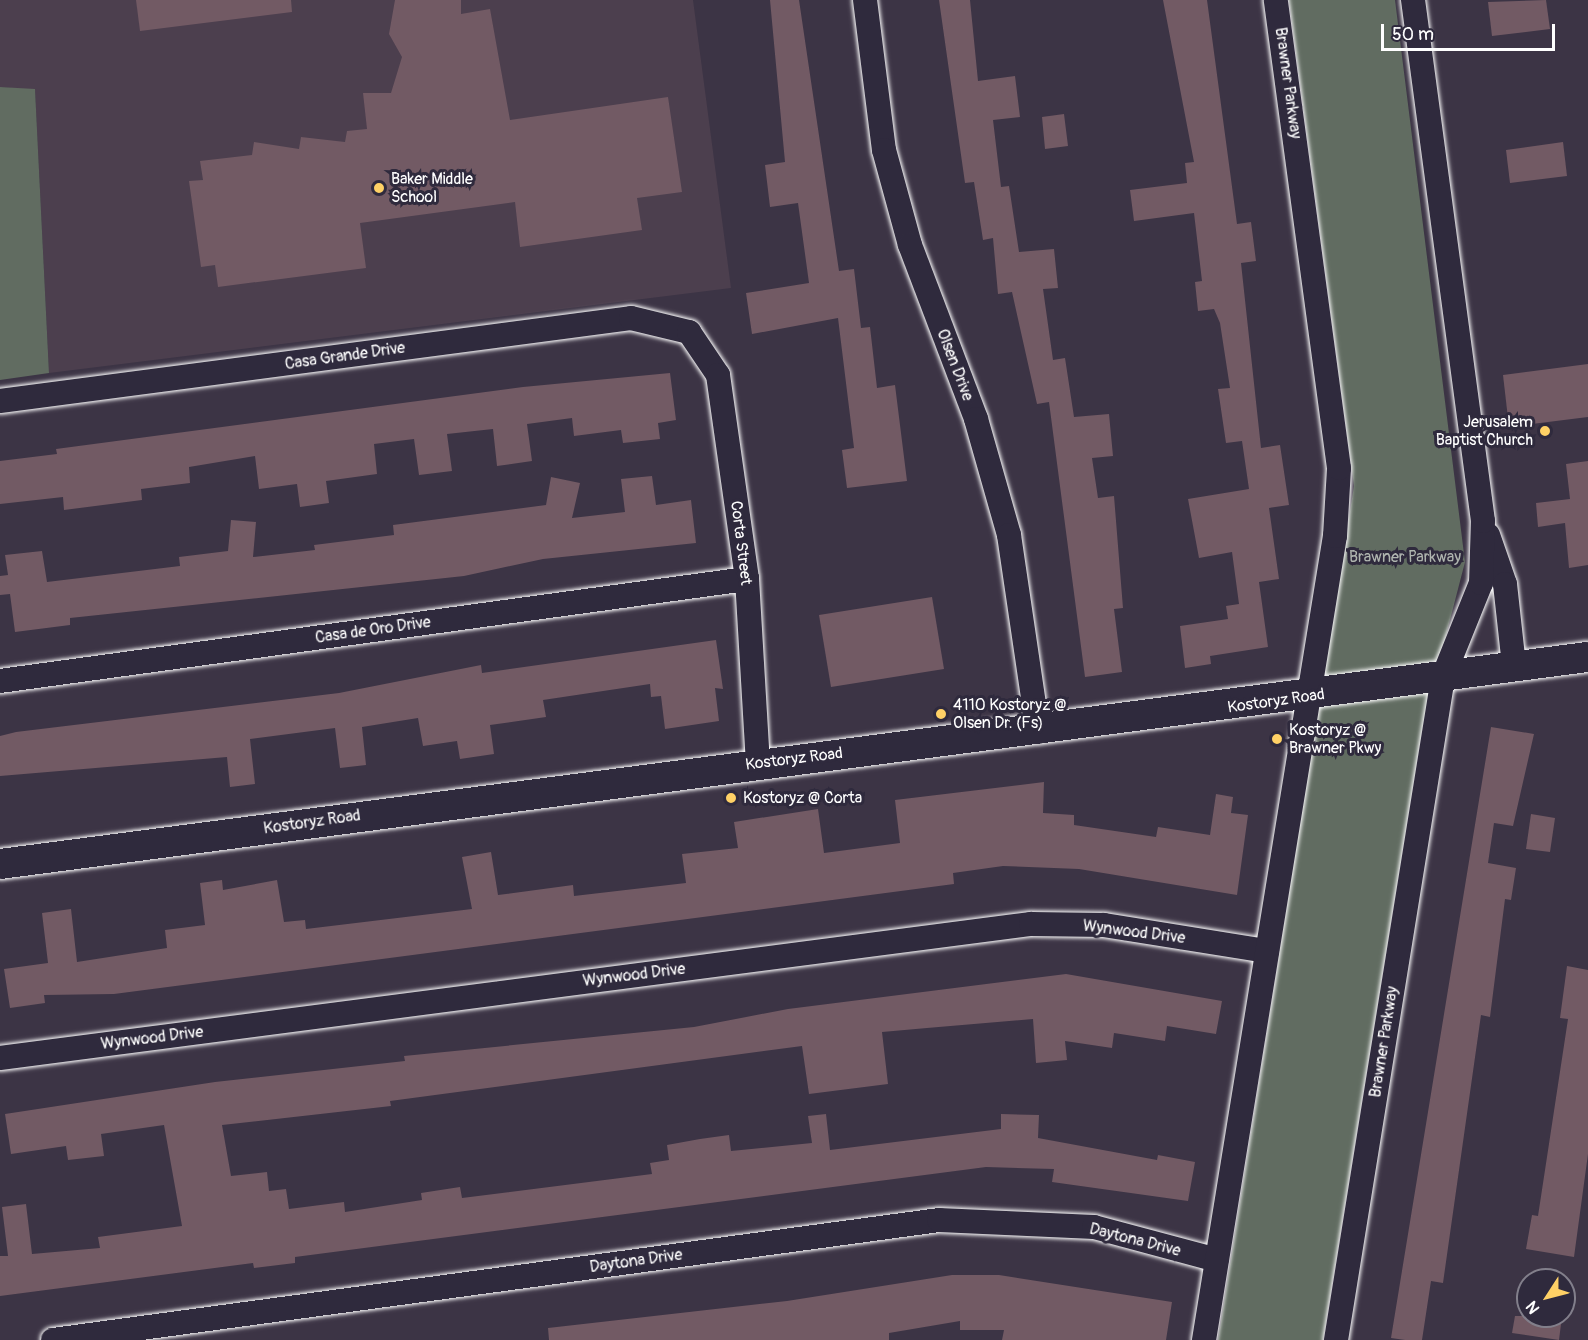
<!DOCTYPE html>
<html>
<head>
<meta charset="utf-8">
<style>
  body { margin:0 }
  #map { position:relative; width:1588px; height:1340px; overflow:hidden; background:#3c3445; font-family:Pangolin,sans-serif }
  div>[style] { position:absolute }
  .built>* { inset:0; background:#4c3f4e }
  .green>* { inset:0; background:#616c61 }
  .building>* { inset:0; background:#725a64 }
  .roads { filter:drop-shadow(0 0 2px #fff) drop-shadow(0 0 2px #fff) }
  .minor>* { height:24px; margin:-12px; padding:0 12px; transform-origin:12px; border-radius:12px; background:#2f2a3d }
  .major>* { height:30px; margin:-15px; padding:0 15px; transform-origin:15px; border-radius:15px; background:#2f2a3d }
  .dots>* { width:16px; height:16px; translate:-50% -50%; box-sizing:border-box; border:3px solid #2f2a3d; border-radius:50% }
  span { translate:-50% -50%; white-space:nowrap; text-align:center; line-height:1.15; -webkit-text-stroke:6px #2f2a3d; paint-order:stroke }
  .street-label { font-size:16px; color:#fff }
  .poi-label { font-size:16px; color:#fff }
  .left { translate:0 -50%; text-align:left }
  .right { translate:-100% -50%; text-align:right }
  .park-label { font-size:16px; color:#b0b6b0 }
  .north { position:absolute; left:1516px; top:1268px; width:60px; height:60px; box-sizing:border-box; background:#2f2a3d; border:2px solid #827f8b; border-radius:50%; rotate:234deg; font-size:16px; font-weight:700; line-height:24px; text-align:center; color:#fff }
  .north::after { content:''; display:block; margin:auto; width:21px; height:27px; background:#ffd166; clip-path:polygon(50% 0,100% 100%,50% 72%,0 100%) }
  .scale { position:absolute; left:1381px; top:24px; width:174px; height:27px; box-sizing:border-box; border:3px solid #fff; border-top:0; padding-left:8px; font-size:18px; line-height:21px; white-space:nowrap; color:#fff; -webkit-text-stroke:4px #2f2a3d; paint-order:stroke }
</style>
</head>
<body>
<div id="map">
  <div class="built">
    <div style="clip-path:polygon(0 0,693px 0,731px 288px,49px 373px,35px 90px,0 87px)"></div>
  </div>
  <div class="green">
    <div style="clip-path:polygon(1289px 0,1395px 0,1465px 562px,1423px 724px,1323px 1340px,1218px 1340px,1354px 486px)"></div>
    <div style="clip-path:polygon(0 87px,35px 89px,49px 373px,0 380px)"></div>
  </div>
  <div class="building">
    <div style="clip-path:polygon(136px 0,291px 0,292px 12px,140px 31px)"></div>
    <div style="clip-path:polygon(395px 0,461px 0,461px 14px,490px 9px,510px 120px,668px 97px,682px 192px,637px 198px,642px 230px,520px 247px,515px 202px,360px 223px,366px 268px,218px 287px,215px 265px,201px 267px,189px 181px,203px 180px,200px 161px,252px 155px,254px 142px,299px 149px,301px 137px,345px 142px,347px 131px,367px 129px,363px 93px,391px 93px,402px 57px,389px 34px)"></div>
    <div style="clip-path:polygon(770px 0,799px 0,839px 271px,854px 269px,861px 328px,870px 327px,877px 388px,895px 385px,907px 481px,847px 488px,842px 450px,854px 448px,838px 318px,752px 334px,746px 293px,809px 283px,798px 203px,770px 207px,765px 165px,785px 162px)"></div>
    <div style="clip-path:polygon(939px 0,970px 0,978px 81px,1015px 76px,1020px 117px,993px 120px,1001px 187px,1009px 186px,1019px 252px,1054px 249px,1058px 288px,1043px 289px,1053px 360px,1065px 358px,1074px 417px,1109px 414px,1113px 456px,1092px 458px,1098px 498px,1114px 496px,1123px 608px,1114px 609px,1122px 672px,1085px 677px,1049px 402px,1037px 404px,1012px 292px,998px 294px,993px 238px,983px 240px,974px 182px,965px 183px)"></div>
    <div style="clip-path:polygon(1163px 0,1207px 0,1237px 224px,1251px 222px,1256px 261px,1241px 263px,1261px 448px,1280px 445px,1289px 505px,1269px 508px,1279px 579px,1259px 582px,1268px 647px,1210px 656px,1211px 664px,1185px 668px,1180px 626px,1228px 619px,1226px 606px,1239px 604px,1232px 552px,1199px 558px,1188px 499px,1249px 489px,1242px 441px,1226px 443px,1218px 389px,1230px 388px,1220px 323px,1214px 309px,1198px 311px,1195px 282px,1202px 281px,1194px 213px,1134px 221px,1130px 190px,1187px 183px,1185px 163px,1194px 162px)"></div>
    <div style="clip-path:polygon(1546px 0,1550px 29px,1492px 36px,1488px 2px)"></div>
    <div style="clip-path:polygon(1064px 114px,1068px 146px,1045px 149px,1042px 117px)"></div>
    <div style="clip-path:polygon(1563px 142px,1567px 176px,1510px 183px,1506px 150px)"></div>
    <div style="clip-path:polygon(1588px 364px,1588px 417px,1509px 427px,1503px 375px)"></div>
    <div style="clip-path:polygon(670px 373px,676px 420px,658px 423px,660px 439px,623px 443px,621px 430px,574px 436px,572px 418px,527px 424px,532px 461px,497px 466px,493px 429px,447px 434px,452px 471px,419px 475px,414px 439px,374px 444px,377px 474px,326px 481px,329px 503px,300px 507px,297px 484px,259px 489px,255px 456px,189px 467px,190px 483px,141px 489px,142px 500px,64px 510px,63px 497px,0 504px,0 461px,57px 454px,56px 449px,523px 387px)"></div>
    <div style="clip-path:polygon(1588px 461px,1588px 565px,1569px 568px,1565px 523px,1538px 527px,1536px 503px,1570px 499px,1566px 464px)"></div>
    <div style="clip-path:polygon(652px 476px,656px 505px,691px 500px,696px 543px,543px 559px,464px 576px,70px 618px,70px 625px,15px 632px,10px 594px,0 595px,0 576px,8px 575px,5px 555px,42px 551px,47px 582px,180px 566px,179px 557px,228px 551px,231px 520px,256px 522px,253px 557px,315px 550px,314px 545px,394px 535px,393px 525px,546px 505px,551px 477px,580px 483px,572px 518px,625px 512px,621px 479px)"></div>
    <div style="clip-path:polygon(932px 597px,944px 669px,831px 687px,819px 615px)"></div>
    <div style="clip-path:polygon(716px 640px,723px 689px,715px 688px,719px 721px,665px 729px,661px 696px,651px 697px,650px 684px,543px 700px,546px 717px,490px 725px,494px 754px,460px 759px,457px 741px,423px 746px,418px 718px,362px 727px,366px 765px,340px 768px,335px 728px,250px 739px,255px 784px,230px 787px,227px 757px,0 776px,0 736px,16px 732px,339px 693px,481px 665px,482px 673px)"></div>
    <div style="clip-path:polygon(1491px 727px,1534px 734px,1513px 826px,1494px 823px,1488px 863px,1516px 868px,1511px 900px,1505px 899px,1490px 1017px,1481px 1015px,1443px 1283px,1431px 1281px,1422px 1340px,1405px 1340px,1391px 1338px)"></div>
    <div style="clip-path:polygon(1044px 782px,1043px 813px,1074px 815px,1074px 825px,1156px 837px,1158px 827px,1210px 835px,1216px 794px,1233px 797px,1231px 813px,1248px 815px,1237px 895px,1079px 869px,1003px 866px,953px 873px,954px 884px,114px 994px,44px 995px,45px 1003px,10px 1008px,4px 969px,48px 963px,42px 913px,71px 909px,77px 962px,167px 948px,165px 930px,205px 925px,200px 883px,222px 880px,223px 890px,277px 880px,284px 922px,305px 920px,306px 929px,472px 909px,462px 857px,491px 852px,498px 895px,573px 885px,574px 896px,686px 883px,682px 854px,738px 848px,734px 822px,818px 809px,824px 853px,900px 843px,895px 800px)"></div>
    <div style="clip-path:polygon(1531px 814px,1555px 818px,1550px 852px,1526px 849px)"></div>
    <div style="clip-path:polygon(1567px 966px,1588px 970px,1588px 1154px,1574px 1257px,1526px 1249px,1532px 1215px,1538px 1216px,1568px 1019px,1560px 1018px)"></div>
    <div style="clip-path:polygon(1066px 974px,1222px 1001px,1216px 1034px,1167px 1026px,1165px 1041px,1114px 1033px,1112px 1048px,1065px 1041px,1067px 1060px,1036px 1063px,1033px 1019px,927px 1028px,882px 1032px,888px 1084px,809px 1094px,802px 1046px,390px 1101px,391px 1106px,222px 1125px,231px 1176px,267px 1172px,269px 1191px,286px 1189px,289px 1209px,344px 1202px,345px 1212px,422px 1200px,421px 1193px,460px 1187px,462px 1198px,652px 1174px,650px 1163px,669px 1160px,667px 1145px,700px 1139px,729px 1135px,731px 1151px,812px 1143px,808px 1116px,826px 1114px,830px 1150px,1001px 1129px,1001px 1114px,1039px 1115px,1038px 1138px,1157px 1160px,1158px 1155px,1195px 1162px,1188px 1201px,1052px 1182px,1054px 1169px,986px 1167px,295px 1257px,295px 1263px,254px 1268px,253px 1263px,0 1296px,0 1256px,8px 1256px,2px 1207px,26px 1204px,32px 1254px,100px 1248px,98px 1237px,182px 1226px,164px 1125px,101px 1134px,104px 1156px,68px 1160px,66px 1146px,11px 1154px,5px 1114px,215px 1082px,405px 1061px,404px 1056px,694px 1027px,788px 1009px)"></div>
    <div style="clip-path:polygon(952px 1275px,999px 1275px,1172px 1302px,1166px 1340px,1002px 1340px,1004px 1330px,960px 1330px,960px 1321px,889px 1333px,889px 1340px,549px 1340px,548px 1328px,787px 1301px)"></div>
    <div style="clip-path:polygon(1515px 1316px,1562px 1316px,1559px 1340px,1512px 1333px)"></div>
  </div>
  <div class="roads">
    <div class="minor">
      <div style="left:865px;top:0;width:151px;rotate:82.8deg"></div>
      <div style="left:884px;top:150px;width:98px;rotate:74.7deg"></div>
      <div style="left:910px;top:245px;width:186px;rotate:69.2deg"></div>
      <div style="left:976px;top:419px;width:121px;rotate:74.1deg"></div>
      <div style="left:1009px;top:535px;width:199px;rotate:81.6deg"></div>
      <div style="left:0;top:401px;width:636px;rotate:-7.49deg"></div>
      <div style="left:631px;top:318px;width:60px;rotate:13.6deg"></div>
      <div style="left:689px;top:332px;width:52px;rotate:56deg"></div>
      <div style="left:718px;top:375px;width:206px;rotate:81.9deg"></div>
      <div style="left:747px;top:579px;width:184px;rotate:86.6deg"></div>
      <div style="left:1488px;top:535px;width:52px;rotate:70.9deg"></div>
      <div style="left:1505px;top:584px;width:82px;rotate:83.7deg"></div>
      <div style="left:0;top:681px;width:754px;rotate:-7.78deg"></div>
      <div style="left:0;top:1058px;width:1040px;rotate:-7.41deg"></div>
      <div style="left:1031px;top:924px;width:73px;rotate:0.8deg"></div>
      <div style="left:1104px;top:925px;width:165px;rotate:9.1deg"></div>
      <div style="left:53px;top:1340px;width:894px;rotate:-7.71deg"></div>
      <div style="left:939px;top:1220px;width:155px;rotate:2.6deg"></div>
      <div style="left:1094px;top:1227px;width:127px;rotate:15deg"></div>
      <div style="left:1204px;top:1340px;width:815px;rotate:-80.75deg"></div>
      <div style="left:1335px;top:536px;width:68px;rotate:-86.6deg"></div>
      <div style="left:1339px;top:468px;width:472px;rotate:-97.7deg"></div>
      <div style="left:1336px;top:1340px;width:672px;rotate:-80.83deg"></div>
      <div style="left:1443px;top:677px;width:101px;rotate:-68deg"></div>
      <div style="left:1481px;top:583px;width:62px;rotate:-88.2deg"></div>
      <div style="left:1483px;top:521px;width:526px;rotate:-97.65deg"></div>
    </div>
    <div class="major">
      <div style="left:0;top:864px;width:1601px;rotate:-7.43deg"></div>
    </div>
  </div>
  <div class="dots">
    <div style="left:379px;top:188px;background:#ffd166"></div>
    <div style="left:1545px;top:431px;background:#ffd166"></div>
    <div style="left:941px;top:714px;background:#ffd166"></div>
    <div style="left:1277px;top:739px;background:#ffd166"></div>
    <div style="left:731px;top:798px;background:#ffd166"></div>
  </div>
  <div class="street-label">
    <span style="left:1288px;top:83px;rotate:82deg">Brawner Parkway</span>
    <span style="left:345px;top:356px;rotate:-8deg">Casa Grande Drive</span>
    <span style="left:955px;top:365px;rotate:69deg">Olsen Drive</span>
    <span style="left:741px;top:543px;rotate:83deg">Corta Street</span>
    <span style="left:373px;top:630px;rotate:-8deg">Casa de Oro Drive</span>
    <span style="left:1276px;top:701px;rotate:-8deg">Kostoryz Road</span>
    <span style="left:794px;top:759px;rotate:-7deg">Kostoryz Road</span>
    <span style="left:312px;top:822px;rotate:-8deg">Kostoryz Road</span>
    <span style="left:1134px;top:932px;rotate:7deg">Wynwood Drive</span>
    <span style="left:634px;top:975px;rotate:-7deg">Wynwood Drive</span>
    <span style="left:152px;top:1038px;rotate:-7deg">Wynwood Drive</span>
    <span style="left:1384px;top:1042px;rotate:-81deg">Brawner Parkway</span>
    <span style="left:1135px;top:1240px;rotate:14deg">Daytona Drive</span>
    <span style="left:636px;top:1261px;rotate:-8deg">Daytona Drive</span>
  </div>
  <div class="poi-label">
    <span class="left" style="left:391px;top:188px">Baker Middle<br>School</span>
    <span class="right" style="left:1533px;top:431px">Jerusalem<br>Baptist Church</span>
    <span class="left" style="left:953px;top:714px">4110 Kostoryz @<br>Olsen Dr. (Fs)</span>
    <span class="left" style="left:1289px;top:739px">Kostoryz @<br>Brawner Pkwy</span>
    <span class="left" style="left:743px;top:798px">Kostoryz @ Corta</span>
  </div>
  <div class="park-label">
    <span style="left:1405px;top:557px">Brawner Parkway</span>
  </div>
  <div class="north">N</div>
  <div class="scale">50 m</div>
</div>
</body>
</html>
